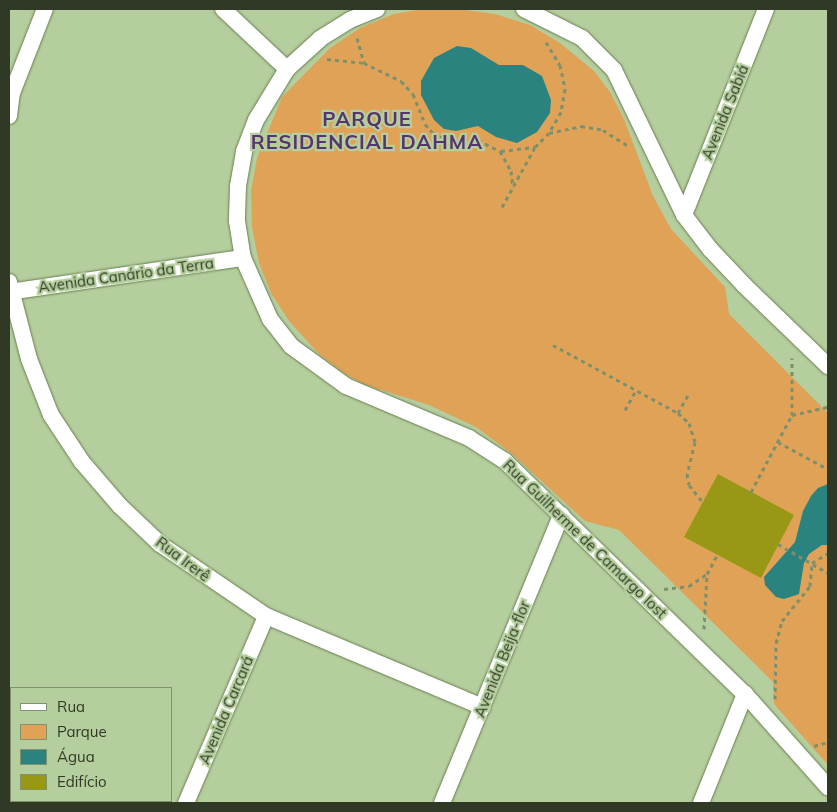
<!DOCTYPE html>
<html>
<head>
<meta charset="utf-8">
<style>
  body { margin:0 }
  #map { position:relative; width:837px; height:812px; overflow:hidden; background:#b5ce9d; font-family:Mulish,sans-serif }
  div>[style] { position:absolute }
  .green>* { inset:0; background:#dfa257 }
  .water>* { inset:0; background:#2a837e }
  .building>* { inset:0; background:#989816 }
  .path>* { height:3px; margin-top:-1.5px; transform-origin:0; background:repeating-linear-gradient(90deg,#7d906b 0 4px,transparent 0 8px) }
  .roads { filter:drop-shadow(0 0 1px #677e50) drop-shadow(0 0 1px #677e50) }
  .street>* { height:16px; margin:-8px; padding:0 8px; transform-origin:8px; border-radius:8px; background:#fff }
  span { translate:-50% -50%; white-space:nowrap; text-align:center; line-height:1.15; -webkit-text-stroke:4.5px #b5ce9d; paint-order:stroke }
  .street-label { font-size:15px; color:#2f3925 }
  .district-label { font-size:20px; color:#56346e; font-weight:700; letter-spacing:1px }
  .frame { position:absolute; inset:0; border:10px solid #2f3925; pointer-events:none }
  .legend { position:absolute; left:10px; top:687px; width:162px; height:115px; box-sizing:border-box; background:#b5ce9d; border:1px solid #7f926d; margin:0; padding:6px 9px; list-style:none; font-size:15px; color:#2f3925 }
  .legend li { display:flex; align-items:center; gap:10px; height:25px }
  .legend b { width:25px; border:1px solid #7f926d }
</style>
</head>
<body>
<div id="map">
  <div class="green">
    <div style="clip-path:polygon(422px 9px,458px 9px,495px 14px,530px 25px,560px 43px,594px 71px,610px 92px,624px 119px,653px 196px,671px 229px,725px 287px,729px 314px,828px 413px,828px 765px,774px 704px,773px 682px,619px 530px,585px 521px,511px 453px,476px 427px,429px 405px,365px 385px,345px 374px,319px 354px,289px 321px,271px 293px,259px 263px,252px 228px,251px 191px,257px 158px,282px 97px,330px 48px,360px 28px,394px 14px)"></div>
  </div>
  <div class="water">
    <div style="clip-path:polygon(457px 46px,471px 48px,499px 65px,523px 65px,542px 76px,551px 100px,550px 113px,537px 132px,517px 143px,496px 137px,478px 126px,456px 131px,444px 129px,434px 120px,421px 95px,421px 81px,434px 58px)"></div>
    <div style="clip-path:polygon(828px 484px,828px 545px,822px 545px,809px 554px,804px 563px,799px 594px,784px 599px,776px 597px,765px 585px,764px 577px,795px 542px,803px 511px,811px 496px,818px 488px)"></div>
  </div>
  <div class="building">
    <div style="clip-path:polygon(718px 474px,794px 515px,761px 578px,684px 537px)"></div>
  </div>
  <div class="path">
    <div style="left:357px;top:38px;width:26px;rotate:74deg"></div>
    <div style="left:546px;top:42px;width:27px;rotate:59deg"></div>
    <div style="left:560px;top:65px;width:25px;rotate:78deg"></div>
    <div style="left:565px;top:89px;width:23px;rotate:100deg"></div>
    <div style="left:561px;top:112px;width:24px;rotate:120deg"></div>
    <div style="left:327px;top:59px;width:37px;rotate:6deg"></div>
    <div style="left:364px;top:63px;width:41px;rotate:25.9deg"></div>
    <div style="left:401px;top:81px;width:18px;rotate:47deg"></div>
    <div style="left:413px;top:94px;width:32px;rotate:68deg"></div>
    <div style="left:425px;top:124px;width:12px;rotate:48deg"></div>
    <div style="left:433px;top:133px;width:22px;rotate:22deg"></div>
    <div style="left:453px;top:141px;width:25px;rotate:-2deg"></div>
    <div style="left:478px;top:140px;width:25px;rotate:27deg"></div>
    <div style="left:500px;top:151px;width:23px;rotate:61deg"></div>
    <div style="left:511px;top:171px;width:16px;rotate:83deg"></div>
    <div style="left:501px;top:151px;width:34px;rotate:-7deg"></div>
    <div style="left:502px;top:207px;width:68px;rotate:-61.2deg"></div>
    <div style="left:535px;top:147px;width:20px;rotate:-45deg"></div>
    <div style="left:549px;top:133px;width:33px;rotate:-12deg"></div>
    <div style="left:581px;top:126px;width:22px;rotate:10deg"></div>
    <div style="left:603px;top:130px;width:31px;rotate:32deg"></div>
    <div style="left:553px;top:345px;width:142px;rotate:28.5deg"></div>
    <div style="left:678px;top:413px;width:15px;rotate:42deg"></div>
    <div style="left:689px;top:423px;width:20px;rotate:72deg"></div>
    <div style="left:695px;top:442px;width:33px;rotate:104deg"></div>
    <div style="left:687px;top:474px;width:11px;rotate:80deg"></div>
    <div style="left:689px;top:485px;width:22px;rotate:51deg"></div>
    <div style="left:625px;top:410px;width:23px;rotate:-61deg"></div>
    <div style="left:678px;top:413px;width:21px;rotate:-61deg"></div>
    <div style="left:792px;top:415px;width:37px;rotate:-13deg"></div>
    <div style="left:778px;top:442px;width:57px;rotate:28.4deg"></div>
    <div style="left:751px;top:492px;width:87px;rotate:-62deg"></div>
    <div style="left:792px;top:415px;width:57px;rotate:-90deg"></div>
    <div style="left:778px;top:544px;width:58px;rotate:30.1deg"></div>
    <div style="left:664px;top:589px;width:25px;rotate:-7deg"></div>
    <div style="left:689px;top:586px;width:22px;rotate:-34deg"></div>
    <div style="left:704px;top:629px;width:55px;rotate:-86.9deg"></div>
    <div style="left:707px;top:574px;width:21px;rotate:-62deg"></div>
    <div style="left:775px;top:699px;width:56px;rotate:-89deg"></div>
    <div style="left:776px;top:643px;width:23px;rotate:-75deg"></div>
    <div style="left:782px;top:621px;width:45px;rotate:-51.3deg"></div>
    <div style="left:810px;top:586px;width:23px;rotate:-85deg"></div>
    <div style="left:812px;top:563px;width:19px;rotate:-32deg"></div>
    <div style="left:814px;top:746px;width:15px;rotate:-16deg"></div>
  </div>
  <div class="roads">
    <div class="street">
      <div style="left:223px;top:9px;width:88px;rotate:43.2deg"></div>
      <div style="left:377px;top:9px;width:29px;rotate:158deg"></div>
      <div style="left:350px;top:20px;width:36px;rotate:148deg"></div>
      <div style="left:320px;top:39px;width:45px;rotate:137.7deg"></div>
      <div style="left:287px;top:69px;width:60px;rotate:121.3deg"></div>
      <div style="left:256px;top:120px;width:34px;rotate:111deg"></div>
      <div style="left:244px;top:152px;width:36px;rotate:100deg"></div>
      <div style="left:238px;top:187px;width:34px;rotate:92deg"></div>
      <div style="left:237px;top:221px;width:37px;rotate:81deg"></div>
      <div style="left:243px;top:258px;width:67px;rotate:66.1deg"></div>
      <div style="left:270px;top:319px;width:34px;rotate:52deg"></div>
      <div style="left:291px;top:346px;width:68px;rotate:36deg"></div>
      <div style="left:346px;top:386px;width:134px;rotate:22.9deg"></div>
      <div style="left:469px;top:438px;width:43px;rotate:32.6deg"></div>
      <div style="left:505px;top:461px;width:334px;rotate:44.2deg"></div>
      <div style="left:745px;top:694px;width:125px;rotate:48.3deg"></div>
      <div style="left:524px;top:9px;width:65px;rotate:26.6deg"></div>
      <div style="left:582px;top:38px;width:45px;rotate:45deg"></div>
      <div style="left:614px;top:70px;width:161px;rotate:64.2deg"></div>
      <div style="left:684px;top:215px;width:43px;rotate:52.6deg"></div>
      <div style="left:710px;top:249px;width:50px;rotate:46.6deg"></div>
      <div style="left:744px;top:285px;width:117px;rotate:44deg"></div>
      <div style="left:9px;top:116px;width:23px;rotate:-83deg"></div>
      <div style="left:12px;top:93px;width:90px;rotate:-68.6deg"></div>
      <div style="left:684px;top:215px;width:222px;rotate:-68.3deg"></div>
      <div style="left:9px;top:282px;width:80px;rotate:75.4deg"></div>
      <div style="left:29px;top:359px;width:60px;rotate:68.6deg"></div>
      <div style="left:51px;top:415px;width:56px;rotate:56.6deg"></div>
      <div style="left:82px;top:462px;width:58px;rotate:49.2deg"></div>
      <div style="left:120px;top:506px;width:55px;rotate:43.5deg"></div>
      <div style="left:160px;top:544px;width:128px;rotate:34.2deg"></div>
      <div style="left:266px;top:616px;width:235px;rotate:22.8deg"></div>
      <div style="left:9px;top:292px;width:236px;rotate:-8.3deg"></div>
      <div style="left:9px;top:752px;width:4px;rotate:63deg"></div>
      <div style="left:47px;top:801px;width:3px;rotate:45deg"></div>
      <div style="left:186px;top:803px;width:203px;rotate:-66.8deg"></div>
      <div style="left:442px;top:803px;width:312px;rotate:-67.5deg"></div>
      <div style="left:701px;top:803px;width:118px;rotate:-68deg"></div>
    </div>
  </div>
  <div class="street-label">
    <span style="left:725px;top:112px;rotate:-68deg">Avenida Sabiá</span>
    <span style="left:126px;top:275px;rotate:-8deg">Avenida Canário da Terra</span>
    <span style="left:585px;top:539px;rotate:44deg">Rua Guilherme de Camargo Iost</span>
    <span style="left:183px;top:559px;rotate:37deg">Rua Irerê</span>
    <span style="left:502px;top:659px;rotate:-68deg">Avenida Beija-flor</span>
    <span style="left:226px;top:710px;rotate:-67deg">Avenida Carcará</span>
  </div>
  <div class="district-label">
    <span style="left:367px;top:130px">PARQUE<br>RESIDENCIAL DAHMA</span>
  </div>
  <div class="frame"></div>
  <ul class="legend">
  <li><b style="height:6px;background:#fff"></b>Rua</li>
  <li><b style="height:14px;background:#dfa257"></b>Parque</li>
  <li><b style="height:14px;background:#2a837e"></b>Água</li>
  <li><b style="height:14px;background:#989816"></b>Edifício</li>
  </ul>
</div>
</body>
</html>
